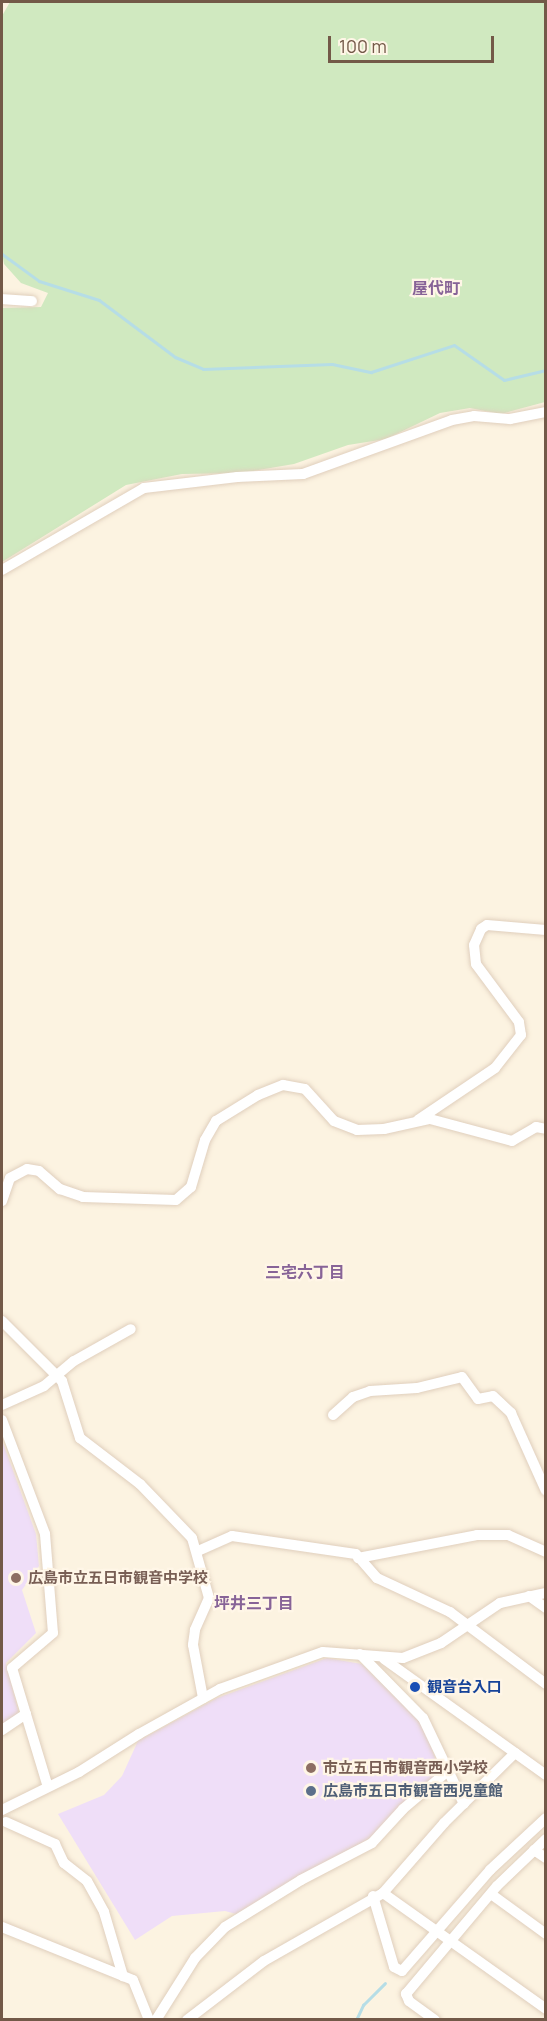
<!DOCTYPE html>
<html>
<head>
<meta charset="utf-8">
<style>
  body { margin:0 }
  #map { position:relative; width:547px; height:2021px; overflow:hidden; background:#fcf3e1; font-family:Manrope,"Noto Sans JP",sans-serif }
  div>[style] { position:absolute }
  .education>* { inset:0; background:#efdef8 }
  .green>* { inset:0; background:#d0e9c0 }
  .stream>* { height:3px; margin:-1.5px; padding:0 1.5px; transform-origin:1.5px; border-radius:1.5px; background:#b6dde6 }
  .roads { filter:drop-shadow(0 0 2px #e0cfbd) drop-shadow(0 0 2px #e0cfbd) }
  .minor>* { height:10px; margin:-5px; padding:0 5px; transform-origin:5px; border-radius:5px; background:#fff }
  .dots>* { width:16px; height:16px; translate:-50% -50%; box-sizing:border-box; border:3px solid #fff6e7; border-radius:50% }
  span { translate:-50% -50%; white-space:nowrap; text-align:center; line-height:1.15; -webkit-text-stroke:4.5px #fff6e7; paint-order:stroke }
  .education-label { font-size:15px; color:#785e54; font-weight:700 }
  .left { translate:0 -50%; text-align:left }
  .transit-label { font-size:15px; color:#164399; font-weight:700 }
  .service-label { font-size:15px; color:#4e5e75; font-weight:700 }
  .neighbourhood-label { font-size:16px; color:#876397; font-weight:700 }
  .frame { position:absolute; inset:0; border:3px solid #735948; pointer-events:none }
  .scale { position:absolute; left:328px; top:36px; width:166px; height:27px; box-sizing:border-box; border:3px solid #735948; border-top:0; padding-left:8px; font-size:18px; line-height:21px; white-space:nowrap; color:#735948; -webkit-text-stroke:4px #fff6e7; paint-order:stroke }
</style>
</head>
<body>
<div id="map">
  <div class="education">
    <div style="clip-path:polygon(2px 1440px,36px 1534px,39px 1566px,22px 1590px,36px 1633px,6px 1663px,19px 1714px,2px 1725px)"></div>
    <div style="clip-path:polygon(327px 1658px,362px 1664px,423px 1725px,440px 1771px,372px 1837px,236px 1914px,225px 1911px,172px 1916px,135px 1940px,58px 1814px,104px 1795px,122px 1776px,138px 1741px,217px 1698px)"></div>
  </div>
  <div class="green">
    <div style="clip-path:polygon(10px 2px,545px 2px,545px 402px,501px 414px,470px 408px,440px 413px,386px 439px,348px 445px,294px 464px,241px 473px,182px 474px,126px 485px,2px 562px,2px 308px,41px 307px,48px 293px,21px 283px,4px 264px,2px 253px,2px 16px)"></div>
  </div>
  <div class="stream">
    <div style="left:2px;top:254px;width:46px;rotate:36.1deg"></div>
    <div style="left:39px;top:281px;width:63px;rotate:17.6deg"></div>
    <div style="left:99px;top:300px;width:95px;rotate:36.9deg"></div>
    <div style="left:175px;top:357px;width:30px;rotate:23deg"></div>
    <div style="left:203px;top:369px;width:129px;rotate:-2.2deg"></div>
    <div style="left:332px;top:364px;width:40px;rotate:12deg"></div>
    <div style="left:371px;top:372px;width:87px;rotate:-18deg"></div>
    <div style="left:454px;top:345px;width:61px;rotate:35deg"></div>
    <div style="left:504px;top:380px;width:43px;rotate:-13.4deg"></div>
    <div style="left:356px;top:2020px;width:17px;rotate:-65deg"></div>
    <div style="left:363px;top:2005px;width:31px;rotate:-45deg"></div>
  </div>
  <div class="roads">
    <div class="minor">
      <div style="left:2px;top:299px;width:30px;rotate:4deg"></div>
      <div style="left:2px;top:570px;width:164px;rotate:-30deg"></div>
      <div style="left:144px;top:488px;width:94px;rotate:-6.7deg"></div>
      <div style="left:237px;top:477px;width:66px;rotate:-2.6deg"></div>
      <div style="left:303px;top:474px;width:158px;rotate:-19.9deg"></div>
      <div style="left:452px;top:420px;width:22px;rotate:-10deg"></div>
      <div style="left:474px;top:416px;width:36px;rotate:5deg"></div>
      <div style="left:510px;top:419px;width:37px;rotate:-11deg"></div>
      <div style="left:418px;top:1120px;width:93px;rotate:-34deg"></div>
      <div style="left:495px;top:1068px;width:42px;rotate:-51.8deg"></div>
      <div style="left:521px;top:1035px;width:13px;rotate:-99deg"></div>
      <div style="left:519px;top:1022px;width:72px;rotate:-126.6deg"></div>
      <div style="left:476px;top:964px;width:19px;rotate:-96deg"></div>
      <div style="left:474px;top:945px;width:17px;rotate:-66deg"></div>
      <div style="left:481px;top:929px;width:7px;rotate:-34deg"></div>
      <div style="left:487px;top:925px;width:59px;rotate:4.8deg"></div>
      <div style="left:2px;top:1201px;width:24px;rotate:-71deg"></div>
      <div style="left:10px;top:1178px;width:19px;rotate:-28deg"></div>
      <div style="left:27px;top:1169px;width:12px;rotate:9deg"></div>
      <div style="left:39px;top:1171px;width:28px;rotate:41deg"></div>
      <div style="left:60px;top:1189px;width:24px;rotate:19deg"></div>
      <div style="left:83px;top:1197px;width:93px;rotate:1.8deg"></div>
      <div style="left:176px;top:1200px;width:20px;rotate:-41deg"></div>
      <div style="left:191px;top:1187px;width:49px;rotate:-73.4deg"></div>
      <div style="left:205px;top:1140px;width:22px;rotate:-60deg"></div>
      <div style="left:216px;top:1121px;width:49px;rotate:-31.8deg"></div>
      <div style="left:258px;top:1095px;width:27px;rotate:-22deg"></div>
      <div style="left:283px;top:1085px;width:22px;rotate:10deg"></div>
      <div style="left:305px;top:1089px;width:43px;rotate:47.8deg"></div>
      <div style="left:334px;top:1121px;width:25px;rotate:21deg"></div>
      <div style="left:357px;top:1130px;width:27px;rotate:-2deg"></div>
      <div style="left:384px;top:1129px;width:47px;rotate:-12.3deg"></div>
      <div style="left:430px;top:1119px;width:85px;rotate:15deg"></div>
      <div style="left:512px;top:1141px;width:28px;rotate:-30deg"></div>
      <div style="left:536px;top:1127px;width:10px;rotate:11deg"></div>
      <div style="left:2px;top:1321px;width:85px;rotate:45deg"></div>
      <div style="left:62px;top:1381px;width:60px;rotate:72.5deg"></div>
      <div style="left:80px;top:1438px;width:76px;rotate:37.5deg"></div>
      <div style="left:140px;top:1484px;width:75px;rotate:46.1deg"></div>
      <div style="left:192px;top:1538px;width:62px;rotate:74.2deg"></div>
      <div style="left:209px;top:1598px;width:35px;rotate:114deg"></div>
      <div style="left:195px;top:1630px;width:15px;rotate:98deg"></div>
      <div style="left:193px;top:1645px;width:54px;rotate:79.3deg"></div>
      <div style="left:2px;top:1405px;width:46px;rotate:-24.3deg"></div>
      <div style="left:44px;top:1386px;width:39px;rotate:-40deg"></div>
      <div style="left:74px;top:1361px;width:65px;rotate:-29.3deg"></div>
      <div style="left:333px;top:1415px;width:27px;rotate:-42deg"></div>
      <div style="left:353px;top:1397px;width:18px;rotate:-19deg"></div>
      <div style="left:370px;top:1391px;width:47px;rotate:-3.7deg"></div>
      <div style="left:417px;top:1388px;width:46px;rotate:-13.7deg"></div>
      <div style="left:462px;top:1377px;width:27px;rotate:54deg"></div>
      <div style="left:478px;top:1399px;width:15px;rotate:-11deg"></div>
      <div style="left:493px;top:1396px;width:25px;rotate:43deg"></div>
      <div style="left:511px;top:1413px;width:85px;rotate:65.8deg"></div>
      <div style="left:2px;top:1420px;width:122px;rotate:69.3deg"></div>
      <div style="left:45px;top:1534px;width:99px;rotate:85.4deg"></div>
      <div style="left:53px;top:1633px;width:54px;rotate:139.5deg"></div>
      <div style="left:12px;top:1668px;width:124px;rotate:73.2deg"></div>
      <div style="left:198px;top:1551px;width:37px;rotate:-24deg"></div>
      <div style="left:232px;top:1536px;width:125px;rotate:8.3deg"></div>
      <div style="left:356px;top:1554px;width:32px;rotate:49deg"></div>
      <div style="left:377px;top:1578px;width:81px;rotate:25deg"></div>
      <div style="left:450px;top:1612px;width:120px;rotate:36.9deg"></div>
      <div style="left:358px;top:1558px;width:121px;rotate:-10.9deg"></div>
      <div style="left:477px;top:1535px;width:31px"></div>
      <div style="left:508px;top:1535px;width:42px;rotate:24.1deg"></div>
      <div style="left:529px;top:1596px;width:21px;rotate:35deg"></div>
      <div style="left:360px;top:1654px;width:90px;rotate:45.5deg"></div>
      <div style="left:423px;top:1718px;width:95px;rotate:64.5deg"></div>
      <div style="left:384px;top:1659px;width:199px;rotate:35.6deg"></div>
      <div style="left:2px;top:1730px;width:29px;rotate:-34deg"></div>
      <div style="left:2px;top:1810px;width:86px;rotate:-26.3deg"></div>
      <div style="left:79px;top:1772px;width:71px;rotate:-32.3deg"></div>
      <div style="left:139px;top:1734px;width:93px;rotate:-29.1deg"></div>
      <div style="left:220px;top:1689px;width:109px;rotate:-19.8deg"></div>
      <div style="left:323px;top:1652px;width:80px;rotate:4.3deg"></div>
      <div style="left:403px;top:1658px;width:41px;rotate:-21.5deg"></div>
      <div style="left:441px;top:1643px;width:71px;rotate:-34.1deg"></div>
      <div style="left:500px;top:1603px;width:47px;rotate:-12.3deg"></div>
      <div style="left:6px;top:1822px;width:54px;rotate:24.2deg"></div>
      <div style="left:55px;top:1844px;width:21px;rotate:65deg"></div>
      <div style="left:64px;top:1863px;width:29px;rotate:38deg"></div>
      <div style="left:87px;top:1881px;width:35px;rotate:61deg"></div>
      <div style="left:104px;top:1912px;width:67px;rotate:73.5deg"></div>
      <div style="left:534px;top:1850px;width:14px;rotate:34deg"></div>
      <div style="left:383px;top:1893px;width:200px;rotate:35.4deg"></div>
      <div style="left:491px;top:1894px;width:68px;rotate:36deg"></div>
      <div style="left:373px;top:1896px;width:74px;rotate:73.5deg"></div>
      <div style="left:394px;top:1967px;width:9px;rotate:27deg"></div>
      <div style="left:402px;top:1971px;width:134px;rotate:-48.9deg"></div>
      <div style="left:490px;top:1870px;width:76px;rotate:-42.9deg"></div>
      <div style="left:2px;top:1927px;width:141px;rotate:22deg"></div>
      <div style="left:133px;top:1980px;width:43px;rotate:68.2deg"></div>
      <div style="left:156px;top:2020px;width:73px;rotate:-57.8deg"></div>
      <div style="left:195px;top:1958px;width:43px;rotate:-45.9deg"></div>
      <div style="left:225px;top:1927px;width:89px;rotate:-31.7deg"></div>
      <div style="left:301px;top:1880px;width:80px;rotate:-27.5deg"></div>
      <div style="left:372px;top:1843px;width:46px;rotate:-47.6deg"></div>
      <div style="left:403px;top:1809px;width:60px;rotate:-40.3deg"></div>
      <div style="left:187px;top:2020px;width:97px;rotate:-37.5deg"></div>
      <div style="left:264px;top:1961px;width:137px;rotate:-29.7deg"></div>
      <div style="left:383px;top:1893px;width:93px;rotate:-48.9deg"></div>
      <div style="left:444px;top:1823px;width:100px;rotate:-44.6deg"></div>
      <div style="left:435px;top:2020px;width:32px;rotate:-144deg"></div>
      <div style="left:409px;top:2001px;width:8px;rotate:-113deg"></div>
      <div style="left:406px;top:1994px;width:141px;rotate:-49.9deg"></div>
      <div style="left:497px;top:1886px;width:68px;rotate:-43.8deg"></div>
    </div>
  </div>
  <div class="dots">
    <div style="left:16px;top:1578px;background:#8d6e63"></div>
    <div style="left:415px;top:1687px;background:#1a4fb4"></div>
    <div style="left:311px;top:1768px;background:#8d6e63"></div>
    <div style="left:311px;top:1791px;background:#5c6f8a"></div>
  </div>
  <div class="education-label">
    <span class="left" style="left:28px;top:1578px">広島市立五日市観音中学校</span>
    <span class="left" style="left:323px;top:1768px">市立五日市観音西小学校</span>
  </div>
  <div class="transit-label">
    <span class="left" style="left:427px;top:1687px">観音台入口</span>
  </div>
  <div class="service-label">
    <span class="left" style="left:323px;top:1791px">広島市五日市観音西児童館</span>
  </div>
  <div class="neighbourhood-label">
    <span style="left:436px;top:288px">屋代町</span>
    <span style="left:305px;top:1272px">三宅六丁目</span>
    <span style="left:254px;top:1603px">坪井三丁目</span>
  </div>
  <div class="frame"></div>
  <div class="scale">100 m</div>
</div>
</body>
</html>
